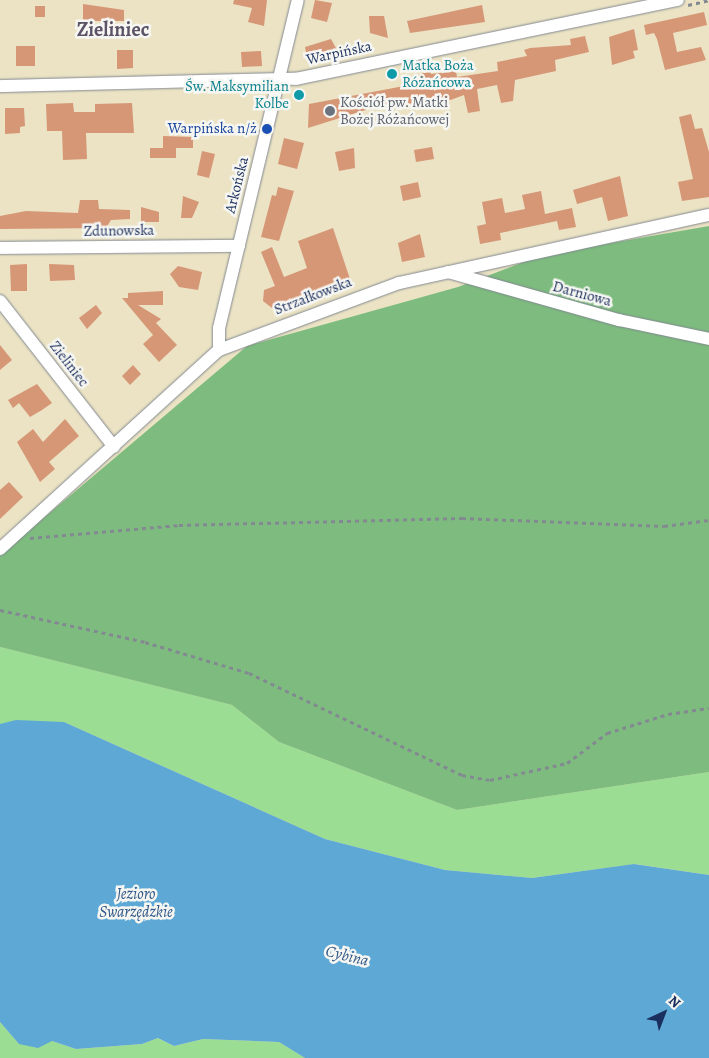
<!DOCTYPE html>
<html>
<head>
<meta charset="utf-8">
<style>
  body { margin:0 }
  #map { position:relative; width:709px; height:1058px; overflow:hidden; background:#ebe3c4; font-family:Alegreya,serif }
  div>[style] { position:absolute }
  .green>* { inset:0; background:#9cdd94 }
  .forest>* { inset:0; background:#7dbc7e }
  .water>* { inset:0; background:#5da8d5 }
  .building>* { inset:0; background:#d69777 }
  .path>* { height:2.5px; margin-top:-1.25px; transform-origin:0; background:repeating-linear-gradient(90deg,#838991 0 4px,transparent 0 8px) }
  .roads { filter:drop-shadow(0 0 1px #838991) drop-shadow(0 0 1px #838991) }
  .minor>* { height:12px; margin:-6px; padding:0 6px; transform-origin:6px; border-radius:6px; background:#fff }
  .dots>* { width:14px; height:14px; translate:-50% -50%; box-sizing:border-box; border:2px solid #f6f6f2; border-radius:50% }
  span { translate:-50% -50%; white-space:nowrap; text-align:center; line-height:1.15; -webkit-text-stroke:5px #f6f6f2; paint-order:stroke }
  .street-label { font-size:15px; color:#1b2f5e }
  .culture-label { font-size:15px; color:#0d838f }
  .left { translate:0 -50%; text-align:left }
  .right { translate:-100% -50%; text-align:right }
  .worship-label { font-size:15px; color:#5b616d }
  .transit-label { font-size:15px; color:#164399 }
  .water-label { font-size:16px; color:#325988; font-style:italic }
  .district-label { font-size:20px; color:#5c5367; font-weight:700 }
  .north { position:absolute; left:639px; top:988px; width:50px; height:50px; -webkit-text-stroke:4px #f6f6f2; paint-order:stroke; rotate:43deg; font-size:14px; font-weight:700; line-height:20px; text-align:center; color:#1b2f5e }
  .north::after { content:''; display:block; margin:auto; width:18px; height:22px; background:#1b2f5e; clip-path:polygon(50% 0,100% 100%,50% 72%,0 100%) }
</style>
</head>
<body>
<div id="map">
  <div class="green">
    <div style="clip-path:polygon(0 647px,232px 705px,279px 742px,457px 810px,709px 772px,709px 875px,635px 864px,532px 878px,445px 870px,325px 839px,64px 722px,0 724px)"></div>
    <div style="clip-path:polygon(0 1022px,19px 1044px,52px 1041px,76px 1049px,142px 1044px,158px 1038px,174px 1046px,203px 1039px,279px 1042px,305px 1058px,0 1058px)"></div>
  </div>
  <div class="forest">
    <div style="clip-path:polygon(709px 226px,709px 772px,457px 810px,279px 742px,232px 705px,0 647px,0 555px,247px 346px,458px 287px,542px 255px)"></div>
  </div>
  <div class="water">
    <div style="clip-path:polygon(16px 720px,64px 722px,325px 839px,445px 870px,532px 878px,634px 864px,709px 875px,709px 1058px,305px 1058px,279px 1042px,203px 1039px,174px 1046px,158px 1038px,142px 1044px,76px 1049px,52px 1041px,38px 1048px,19px 1044px,0 1022px,0 724px)"></div>
  </div>
  <div class="building">
    <div style="clip-path:polygon(234px 0,267px 0,264px 26px,248px 22px,252px 8px,233px 4px)"></div>
    <div style="clip-path:polygon(315px 0,332px 3px,327px 22px,311px 18px)"></div>
    <div style="clip-path:polygon(83px 4px,124px 10px,124px 21px,83px 21px)"></div>
    <div style="clip-path:polygon(482px 5px,485px 22px,410px 33px,407px 21px)"></div>
    <div style="clip-path:polygon(35px 6px,45px 6px,45px 17px,35px 17px)"></div>
    <div style="clip-path:polygon(704px 12px,707px 25px,673px 33px,677px 52px,701px 47px,706px 60px,665px 70px,657px 39px,654px 33px,646px 35px,644px 25px)"></div>
    <div style="clip-path:polygon(369px 16px,384px 16px,388px 38px,370px 33px)"></div>
    <div style="clip-path:polygon(634px 29px,638px 50px,633px 51px,635px 58px,612px 65px,609px 37px)"></div>
    <div style="clip-path:polygon(585px 36px,589px 52px,555px 60px,556px 71px,515px 80px,513px 101px,501px 103px,497px 85px,477px 89px,480px 111px,468px 113px,464px 95px,426px 109px,424px 101px,408px 104px,407px 97px,308px 128px,309px 104px,404px 86px,404px 82px,430px 70px,431px 74px,456px 71px,457px 77px,498px 71px,497px 62px,527px 56px,524px 50px,530px 48px,571px 45px,570px 39px)"></div>
    <div style="clip-path:polygon(331px 39px,337px 50px,332px 55px,307px 58px,305px 47px)"></div>
    <div style="clip-path:polygon(16px 46px,35px 46px,35px 66px,16px 66px)"></div>
    <div style="clip-path:polygon(117px 50px,133px 50px,133px 68px,117px 69px)"></div>
    <div style="clip-path:polygon(261px 51px,262px 66px,242px 67px,241px 52px)"></div>
    <div style="clip-path:polygon(73px 103px,74px 112px,95px 112px,95px 104px,132px 103px,134px 133px,86px 133px,87px 159px,63px 160px,62px 131px,47px 131px,46px 104px)"></div>
    <div style="clip-path:polygon(5px 108px,24px 108px,25px 126px,20px 127px,20px 133px,5px 134px)"></div>
    <div style="clip-path:polygon(691px 114px,695px 129px,702px 128px,709px 152px,709px 197px,682px 201px,678px 182px,693px 179px,679px 117px)"></div>
    <div style="clip-path:polygon(163px 136px,193px 137px,193px 148px,176px 148px,176px 158px,150px 158px,150px 148px,163px 148px)"></div>
    <div style="clip-path:polygon(284px 138px,304px 143px,297px 169px,278px 164px)"></div>
    <div style="clip-path:polygon(432px 147px,434px 159px,416px 162px,414px 150px)"></div>
    <div style="clip-path:polygon(354px 148px,355px 168px,339px 171px,335px 152px)"></div>
    <div style="clip-path:polygon(202px 151px,215px 154px,209px 178px,197px 175px)"></div>
    <div style="clip-path:polygon(620px 176px,628px 216px,608px 221px,602px 197px,577px 204px,573px 190px)"></div>
    <div style="clip-path:polygon(418px 182px,421px 197px,403px 201px,400px 186px)"></div>
    <div style="clip-path:polygon(278px 187px,294px 191px,279px 241px,261px 237px,272px 195px,276px 196px)"></div>
    <div style="clip-path:polygon(541px 191px,545px 214px,572px 208px,576px 227px,559px 230px,557px 221px,500px 233px,501px 240px,480px 244px,477px 226px,486px 224px,482px 202px,502px 198px,505px 213px,525px 209px,522px 195px)"></div>
    <div style="clip-path:polygon(183px 196px,199px 202px,192px 218px,181px 218px)"></div>
    <div style="clip-path:polygon(80px 200px,98px 200px,99px 209px,130px 210px,130px 219px,111px 220px,106px 228px,0 229px,0 216px,26px 211px,78px 213px)"></div>
    <div style="clip-path:polygon(141px 207px,159px 212px,159px 222px,141px 222px)"></div>
    <div style="clip-path:polygon(333px 228px,352px 285px,341px 290px,339px 284px,272px 308px,263px 301px,264px 290px,275px 286px,261px 252px,272px 247px,284px 277px,307px 268px,298px 241px)"></div>
    <div style="clip-path:polygon(420px 234px,425px 257px,402px 262px,398px 243px)"></div>
    <div style="clip-path:polygon(27px 264px,27px 291px,11px 291px,10px 265px)"></div>
    <div style="clip-path:polygon(49px 264px,74px 265px,75px 280px,50px 281px)"></div>
    <div style="clip-path:polygon(178px 266px,202px 272px,198px 290px,179px 287px,170px 274px)"></div>
    <div style="clip-path:polygon(163px 291px,163px 305px,138px 305px,161px 319px,156px 323px,177px 345px,159px 362px,143px 344px,153px 335px,122px 298px,128px 298px,128px 293px)"></div>
    <div style="clip-path:polygon(96px 305px,102px 313px,87px 329px,79px 318px)"></div>
    <div style="clip-path:polygon(0 345px,12px 360px,0 370px)"></div>
    <div style="clip-path:polygon(133px 365px,141px 374px,130px 385px,122px 376px)"></div>
    <div style="clip-path:polygon(37px 384px,52px 403px,42px 410px,30px 417px,19px 403px,13px 408px,8px 400px)"></div>
    <div style="clip-path:polygon(65px 419px,79px 436px,49px 462px,55px 469px,40px 482px,17px 442px,33px 429px,43px 442px)"></div>
    <div style="clip-path:polygon(9px 482px,23px 497px,0 519px,0 490px)"></div>
  </div>
  <div class="path">
    <div style="left:688px;top:5px;width:22px;rotate:-13deg"></div>
    <div style="left:30px;top:538px;width:150px;rotate:-5deg"></div>
    <div style="left:179px;top:525px;width:283px;rotate:-1.4deg"></div>
    <div style="left:462px;top:518px;width:202px;rotate:2.3deg"></div>
    <div style="left:664px;top:526px;width:45px;rotate:-7.6deg"></div>
    <div style="left:0;top:610px;width:148px;rotate:12.4deg"></div>
    <div style="left:145px;top:642px;width:109px;rotate:16.6deg"></div>
    <div style="left:249px;top:673px;width:236px;rotate:25.6deg"></div>
    <div style="left:462px;top:775px;width:28px;rotate:10deg"></div>
    <div style="left:490px;top:780px;width:79px;rotate:-12.4deg"></div>
    <div style="left:567px;top:763px;width:50px;rotate:-36.9deg"></div>
    <div style="left:607px;top:733px;width:64px;rotate:-17.3deg"></div>
    <div style="left:668px;top:714px;width:41px;rotate:-8.3deg"></div>
  </div>
  <div class="roads">
    <div class="minor">
      <div style="left:0;top:86px;width:296px;rotate:-1.4deg"></div>
      <div style="left:296px;top:79px;width:390px;rotate:-11.7deg"></div>
      <div style="left:0;top:248px;width:239px;rotate:-0.5deg"></div>
      <div style="left:448px;top:272px;width:178px;rotate:15.7deg"></div>
      <div style="left:619px;top:320px;width:92px;rotate:11.9deg"></div>
      <div style="left:0;top:301px;width:185px;rotate:52deg"></div>
      <div style="left:219px;top:350px;width:22px;rotate:-90deg"></div>
      <div style="left:219px;top:328px;width:337px;rotate:-76.5deg"></div>
      <div style="left:0;top:549px;width:296px;rotate:-42.3deg"></div>
      <div style="left:219px;top:350px;width:192px;rotate:-20.4deg"></div>
      <div style="left:399px;top:283px;width:317px;rotate:-12.4deg"></div>
    </div>
  </div>
  <div class="dots">
    <div style="left:392px;top:74px;background:#0f9aa8"></div>
    <div style="left:299px;top:95px;background:#0f9aa8"></div>
    <div style="left:330px;top:111px;background:#6b7280"></div>
    <div style="left:267px;top:129px;background:#1a4fb4"></div>
  </div>
  <div class="street-label">
    <span style="left:339px;top:53px;rotate:-12deg">Warpińska</span>
    <span style="left:237px;top:185px;rotate:-76deg">Arkońska</span>
    <span style="left:119px;top:231px;rotate:-1deg">Zdunowska</span>
    <span style="left:582px;top:294px;rotate:15deg">Darniowa</span>
    <span style="left:313px;top:296px;rotate:-21deg">Strzałkowska</span>
    <span style="left:69px;top:364px;rotate:52deg">Zieliniec</span>
  </div>
  <div class="culture-label">
    <span class="left" style="left:402px;top:74px">Matka Boża<br>Różańcowa</span>
    <span class="right" style="left:289px;top:95px">Św. Maksymilian<br>Kolbe</span>
  </div>
  <div class="worship-label">
    <span class="left" style="left:340px;top:111px">Kościół pw. Matki<br>Bożej Różańcowej</span>
  </div>
  <div class="transit-label">
    <span class="right" style="left:257px;top:129px">Warpińska n/ż</span>
  </div>
  <div class="water-label">
    <span style="left:136px;top:903px">Jezioro<br>Swarzędzkie</span>
    <span style="left:347px;top:956px;rotate:14deg">Cybina</span>
  </div>
  <div class="district-label">
    <span style="left:113px;top:29px">Zieliniec</span>
  </div>
  <div class="north">N</div>
</div>
</body>
</html>
